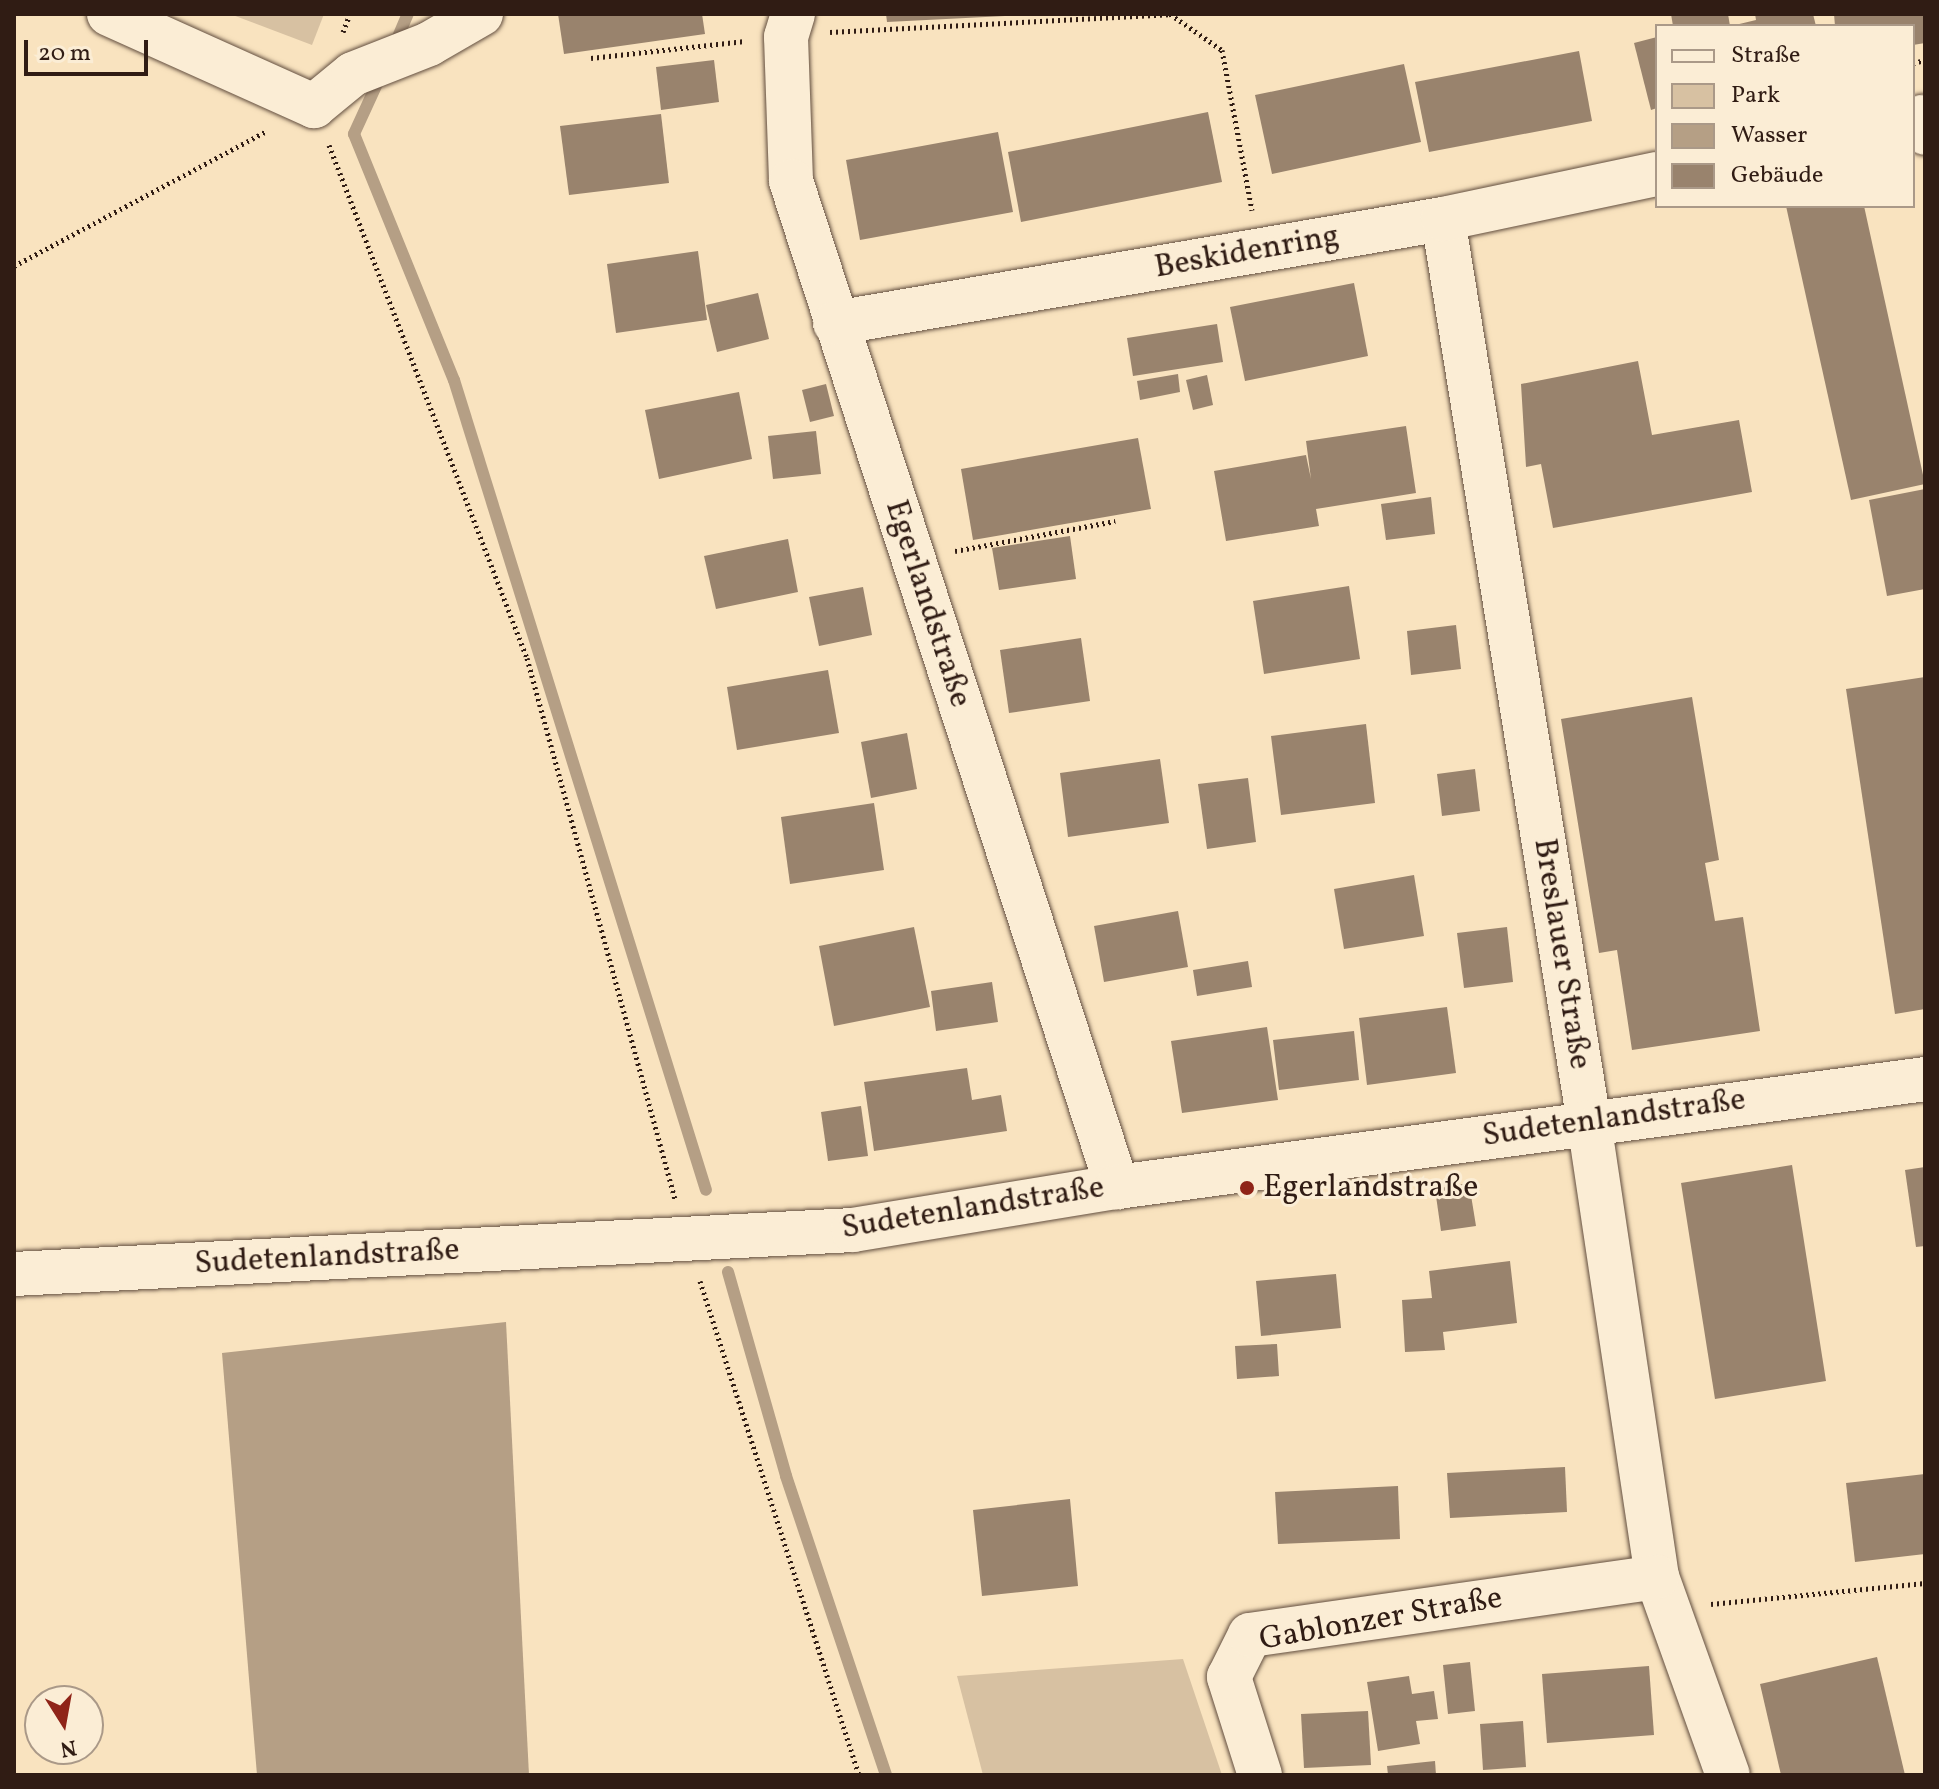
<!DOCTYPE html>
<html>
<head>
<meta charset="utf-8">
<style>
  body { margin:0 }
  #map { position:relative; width:1939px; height:1789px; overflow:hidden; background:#f9e3bf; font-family:Vollkorn,serif }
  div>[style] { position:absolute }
  .green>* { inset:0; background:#d7c1a2 }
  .water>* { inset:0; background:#b59f85 }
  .stream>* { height:12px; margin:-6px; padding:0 6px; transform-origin:6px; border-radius:6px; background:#b59f85 }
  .building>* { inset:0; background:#99836d }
  .path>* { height:5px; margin-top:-2.5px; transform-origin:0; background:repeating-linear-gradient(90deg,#301c14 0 2px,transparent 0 6px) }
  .roads { filter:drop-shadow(0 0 2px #624e3f) drop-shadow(0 0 2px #624e3f) }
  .minor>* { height:44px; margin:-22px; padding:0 22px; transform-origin:22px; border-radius:22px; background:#fbedd5 }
  .dots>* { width:22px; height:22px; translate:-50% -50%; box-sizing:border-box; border:4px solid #fbedd5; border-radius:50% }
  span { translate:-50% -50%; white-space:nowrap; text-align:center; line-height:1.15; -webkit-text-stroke:6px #fbedd5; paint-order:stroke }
  .street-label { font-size:32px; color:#301c14 }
  .poi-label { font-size:32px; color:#301c14 }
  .left { translate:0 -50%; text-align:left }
  .frame { position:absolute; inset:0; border:16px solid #301c14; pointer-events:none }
  .legend { position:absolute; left:1655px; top:24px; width:260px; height:184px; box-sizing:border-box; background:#fbedd5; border:2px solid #a98; margin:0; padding:10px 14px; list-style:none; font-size:24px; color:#301c14 }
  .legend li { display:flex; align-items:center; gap:16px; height:40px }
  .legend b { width:40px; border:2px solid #a98 }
  .north { position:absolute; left:24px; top:1685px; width:80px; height:80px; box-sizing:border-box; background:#fbedd5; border:2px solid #a98; border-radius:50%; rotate:169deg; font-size:22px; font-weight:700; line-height:32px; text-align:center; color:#301c14 }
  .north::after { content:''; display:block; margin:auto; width:28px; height:36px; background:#8f2418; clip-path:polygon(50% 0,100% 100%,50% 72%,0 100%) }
  .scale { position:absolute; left:24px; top:40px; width:124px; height:36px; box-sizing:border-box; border:4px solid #301c14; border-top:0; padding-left:10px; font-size:24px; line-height:28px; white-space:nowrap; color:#301c14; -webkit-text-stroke:6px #fbedd5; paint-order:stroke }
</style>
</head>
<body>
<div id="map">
  <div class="green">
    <div style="clip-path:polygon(230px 14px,324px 14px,312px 45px)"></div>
    <div style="clip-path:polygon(1183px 1659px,1222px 1775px,983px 1775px,957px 1676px)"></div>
  </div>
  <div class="water">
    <div style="clip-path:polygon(506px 1322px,529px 1775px,257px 1775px,222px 1353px)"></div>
  </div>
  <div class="stream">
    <div style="left:395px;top:44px;width:33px;rotate:-67deg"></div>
    <div style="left:381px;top:75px;width:65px;rotate:114.6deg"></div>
    <div style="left:354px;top:134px;width:266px;rotate:67.9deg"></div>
    <div style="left:454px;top:380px;width:848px;rotate:72.72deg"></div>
    <div style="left:728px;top:1272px;width:212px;rotate:74.1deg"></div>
    <div style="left:786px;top:1476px;width:315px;rotate:71.5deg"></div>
  </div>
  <div class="building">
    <div style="clip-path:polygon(558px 14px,702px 14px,705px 34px,564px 54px)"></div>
    <div style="clip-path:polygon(886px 14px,1005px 14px,1005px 16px,887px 22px)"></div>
    <div style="clip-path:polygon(1671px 14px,1728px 14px,1730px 26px,1673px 26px)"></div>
    <div style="clip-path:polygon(1755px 14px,1813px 14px,1816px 26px,1731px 26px,1756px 20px)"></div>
    <div style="clip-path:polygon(1834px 14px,1925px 14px,1925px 43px,1913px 45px,1913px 26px,1835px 26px)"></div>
    <div style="clip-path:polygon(1657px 37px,1657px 108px,1651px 110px,1634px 43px)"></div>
    <div style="clip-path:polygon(1579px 51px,1592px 121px,1429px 152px,1415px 82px)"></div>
    <div style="clip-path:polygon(714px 60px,719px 102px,661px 110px,656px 67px)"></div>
    <div style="clip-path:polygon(1404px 64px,1421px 142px,1272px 174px,1255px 95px)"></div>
    <div style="clip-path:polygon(1208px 112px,1222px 182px,1021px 222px,1008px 152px)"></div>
    <div style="clip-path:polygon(661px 114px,669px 183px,569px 195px,560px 126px)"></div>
    <div style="clip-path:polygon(998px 132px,1013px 212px,860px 240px,846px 160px)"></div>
    <div style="clip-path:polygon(1786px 206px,1864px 206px,1925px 484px,1851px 500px)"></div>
    <div style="clip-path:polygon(698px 251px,707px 320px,616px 333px,607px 264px)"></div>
    <div style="clip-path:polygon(1354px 283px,1368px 356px,1245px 381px,1230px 307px)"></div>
    <div style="clip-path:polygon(758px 293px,769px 339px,717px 352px,706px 305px)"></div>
    <div style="clip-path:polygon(1217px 324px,1223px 362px,1133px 376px,1127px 338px)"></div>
    <div style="clip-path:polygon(1638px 361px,1652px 435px,1739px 420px,1752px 492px,1553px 528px,1541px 464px,1526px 467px,1521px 384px)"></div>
    <div style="clip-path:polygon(1178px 374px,1180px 392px,1140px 400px,1137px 381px)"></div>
    <div style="clip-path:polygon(1207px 375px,1213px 405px,1193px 410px,1186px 380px)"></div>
    <div style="clip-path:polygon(826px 384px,834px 416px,810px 422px,802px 390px)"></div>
    <div style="clip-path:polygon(739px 392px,752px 459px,659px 479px,645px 410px)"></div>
    <div style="clip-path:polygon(1406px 426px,1416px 493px,1316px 509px,1319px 526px,1226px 541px,1214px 471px,1306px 455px,1311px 479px,1306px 441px)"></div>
    <div style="clip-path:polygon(816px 431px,821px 474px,773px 479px,768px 436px)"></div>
    <div style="clip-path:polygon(1138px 438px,1151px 509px,973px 540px,961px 469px)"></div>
    <div style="clip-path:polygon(1925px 489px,1925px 589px,1887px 596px,1869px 500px)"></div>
    <div style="clip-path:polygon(1431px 497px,1435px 534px,1386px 540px,1381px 504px)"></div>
    <div style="clip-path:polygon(1070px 536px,1076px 579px,999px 590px,992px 548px)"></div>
    <div style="clip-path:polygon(788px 539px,798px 592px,716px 609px,704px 556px)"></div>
    <div style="clip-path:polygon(1349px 586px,1360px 659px,1264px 674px,1253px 601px)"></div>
    <div style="clip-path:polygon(863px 587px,872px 635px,819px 646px,809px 597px)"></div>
    <div style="clip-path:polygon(1456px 625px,1461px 669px,1411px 675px,1407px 631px)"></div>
    <div style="clip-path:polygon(1081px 638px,1090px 701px,1009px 713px,1000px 650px)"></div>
    <div style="clip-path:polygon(828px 670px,839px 733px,737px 750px,727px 687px)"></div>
    <div style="clip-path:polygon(1925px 677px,1925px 1009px,1895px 1014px,1846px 689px)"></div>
    <div style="clip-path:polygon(1692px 697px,1719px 860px,1705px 863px,1715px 921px,1743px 917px,1760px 1031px,1632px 1050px,1617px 950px,1599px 953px,1561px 719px)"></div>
    <div style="clip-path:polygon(1366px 724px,1375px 803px,1281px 815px,1271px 736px)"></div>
    <div style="clip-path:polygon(907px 733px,917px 789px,871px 798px,861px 742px)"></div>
    <div style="clip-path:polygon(1160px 759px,1169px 823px,1068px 837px,1060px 773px)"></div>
    <div style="clip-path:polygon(1475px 769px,1480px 811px,1442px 816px,1437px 774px)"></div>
    <div style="clip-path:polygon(1248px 778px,1256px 842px,1207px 849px,1198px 784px)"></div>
    <div style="clip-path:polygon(874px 803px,884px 870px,790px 884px,781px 817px)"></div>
    <div style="clip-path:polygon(1414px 875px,1424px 936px,1344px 949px,1334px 889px)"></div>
    <div style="clip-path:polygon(1178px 911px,1188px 967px,1104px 982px,1094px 926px)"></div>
    <div style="clip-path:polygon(914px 927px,930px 1007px,834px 1026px,819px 946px)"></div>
    <div style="clip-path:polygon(1507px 927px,1513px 982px,1464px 988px,1457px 933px)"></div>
    <div style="clip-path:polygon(1248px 961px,1252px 987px,1197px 996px,1193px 970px)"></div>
    <div style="clip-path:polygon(992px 982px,998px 1022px,936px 1031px,931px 991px)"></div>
    <div style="clip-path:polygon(1447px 1007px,1456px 1073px,1367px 1085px,1359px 1018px)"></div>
    <div style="clip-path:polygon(1267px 1027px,1278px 1100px,1182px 1113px,1171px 1041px)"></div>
    <div style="clip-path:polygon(1354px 1031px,1359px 1080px,1279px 1090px,1273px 1040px)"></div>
    <div style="clip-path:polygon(967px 1068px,972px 1100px,1001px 1095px,1007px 1131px,874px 1151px,864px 1082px)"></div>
    <div style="clip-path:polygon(861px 1106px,868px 1156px,828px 1161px,821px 1112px)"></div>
    <div style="clip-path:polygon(1792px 1165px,1826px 1381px,1715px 1399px,1681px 1183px)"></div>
    <div style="clip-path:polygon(1925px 1167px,1925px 1246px,1916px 1247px,1905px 1170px)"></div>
    <div style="clip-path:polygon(1469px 1183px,1476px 1226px,1441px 1231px,1435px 1189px)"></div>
    <div style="clip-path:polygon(1510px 1261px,1517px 1323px,1443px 1332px,1445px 1350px,1405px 1352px,1402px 1300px,1432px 1298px,1429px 1271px)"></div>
    <div style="clip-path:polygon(1336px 1274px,1341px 1328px,1261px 1336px,1256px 1281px)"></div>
    <div style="clip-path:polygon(1277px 1344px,1279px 1376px,1237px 1379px,1235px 1346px)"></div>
    <div style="clip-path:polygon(1565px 1467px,1567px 1512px,1450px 1518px,1447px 1473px)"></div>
    <div style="clip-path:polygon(1925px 1474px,1925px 1554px,1855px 1562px,1846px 1483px)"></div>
    <div style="clip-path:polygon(1398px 1486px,1400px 1539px,1278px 1544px,1275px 1492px)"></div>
    <div style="clip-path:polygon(1070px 1499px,1078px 1586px,982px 1596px,973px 1510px)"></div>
    <div style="clip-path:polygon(1877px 1657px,1905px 1775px,1781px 1775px,1760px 1684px)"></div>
    <div style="clip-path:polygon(1470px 1662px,1475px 1711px,1448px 1714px,1443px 1665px)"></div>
    <div style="clip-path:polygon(1649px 1666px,1654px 1735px,1547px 1743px,1542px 1674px)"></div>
    <div style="clip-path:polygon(1409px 1676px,1412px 1694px,1434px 1691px,1438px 1719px,1416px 1721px,1420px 1744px,1378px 1751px,1367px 1682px)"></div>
    <div style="clip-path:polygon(1368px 1711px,1371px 1765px,1304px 1768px,1301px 1714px)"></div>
    <div style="clip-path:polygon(1523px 1721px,1526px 1767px,1483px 1770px,1480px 1724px)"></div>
    <div style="clip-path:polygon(1435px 1761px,1436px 1775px,1388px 1775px,1387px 1766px)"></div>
  </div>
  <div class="path">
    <div style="left:343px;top:32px;width:19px;rotate:-69deg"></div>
    <div style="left:830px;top:32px;width:340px;rotate:-3deg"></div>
    <div style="left:1170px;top:14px;width:63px;rotate:34.7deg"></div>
    <div style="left:1222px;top:50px;width:163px;rotate:79.4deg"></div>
    <div style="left:591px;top:58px;width:155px;rotate:-6.3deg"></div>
    <div style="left:1913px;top:63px;width:12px;rotate:-14deg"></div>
    <div style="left:329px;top:145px;width:550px;rotate:68.9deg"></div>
    <div style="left:527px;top:658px;width:561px;rotate:74.7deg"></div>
    <div style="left:14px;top:266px;width:287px;rotate:-28.1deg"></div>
    <div style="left:955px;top:551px;width:163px;rotate:-10.6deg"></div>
    <div style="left:700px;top:1281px;width:519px;rotate:72.16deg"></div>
    <div style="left:1711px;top:1604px;width:215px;rotate:-5.6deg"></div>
  </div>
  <div class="roads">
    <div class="minor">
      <div style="left:109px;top:14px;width:225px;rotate:24.2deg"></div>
      <div style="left:314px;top:106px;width:50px;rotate:-39.4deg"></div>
      <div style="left:353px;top:74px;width:82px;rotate:-21.5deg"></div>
      <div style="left:429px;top:44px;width:60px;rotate:-30deg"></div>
      <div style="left:793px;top:14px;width:24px;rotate:107deg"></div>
      <div style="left:786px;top:37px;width:144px;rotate:88deg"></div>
      <div style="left:791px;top:181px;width:1058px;rotate:72.04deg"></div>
      <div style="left:1922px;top:117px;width:16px;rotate:79deg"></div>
      <div style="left:1443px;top:219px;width:915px;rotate:80.82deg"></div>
      <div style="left:1589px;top:1122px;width:460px;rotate:81.5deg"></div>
      <div style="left:1657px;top:1577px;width:210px;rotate:70.3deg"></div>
      <div style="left:835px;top:323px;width:617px;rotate:-9.71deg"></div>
      <div style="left:1443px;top:219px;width:219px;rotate:-11.9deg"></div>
      <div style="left:14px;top:1274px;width:840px;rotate:-3deg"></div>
      <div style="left:853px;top:1230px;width:267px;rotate:-9.3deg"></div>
      <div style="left:1117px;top:1187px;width:815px;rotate:-7.61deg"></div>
      <div style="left:1260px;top:1775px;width:103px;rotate:-107.6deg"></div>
      <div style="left:1229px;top:1677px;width:47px;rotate:-63.4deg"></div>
      <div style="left:1250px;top:1635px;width:411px;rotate:-8.1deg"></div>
    </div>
  </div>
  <div class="dots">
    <div style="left:1247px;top:1188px;background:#8f2418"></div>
  </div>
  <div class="street-label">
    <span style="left:1247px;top:253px;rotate:-10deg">Beskidenring</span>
    <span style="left:927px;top:604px;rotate:72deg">Egerlandstraße</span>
    <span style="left:1561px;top:954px;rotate:81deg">Breslauer Straße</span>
    <span style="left:1614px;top:1119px;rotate:-8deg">Sudetenlandstraße</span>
    <span style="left:973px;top:1209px;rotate:-9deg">Sudetenlandstraße</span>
    <span style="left:327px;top:1258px;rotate:-3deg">Sudetenlandstraße</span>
    <span style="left:1381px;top:1620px;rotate:-10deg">Gablonzer Straße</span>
  </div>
  <div class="poi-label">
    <span class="left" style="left:1263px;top:1188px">Egerlandstraße</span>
  </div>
  <div class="frame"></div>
  <ul class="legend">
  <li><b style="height:10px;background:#fbedd5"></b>Straße</li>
  <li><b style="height:22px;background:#d7c1a2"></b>Park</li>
  <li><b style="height:22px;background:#b59f85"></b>Wasser</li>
  <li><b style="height:22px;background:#99836d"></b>Gebäude</li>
  </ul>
  <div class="north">N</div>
  <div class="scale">20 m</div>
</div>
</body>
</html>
